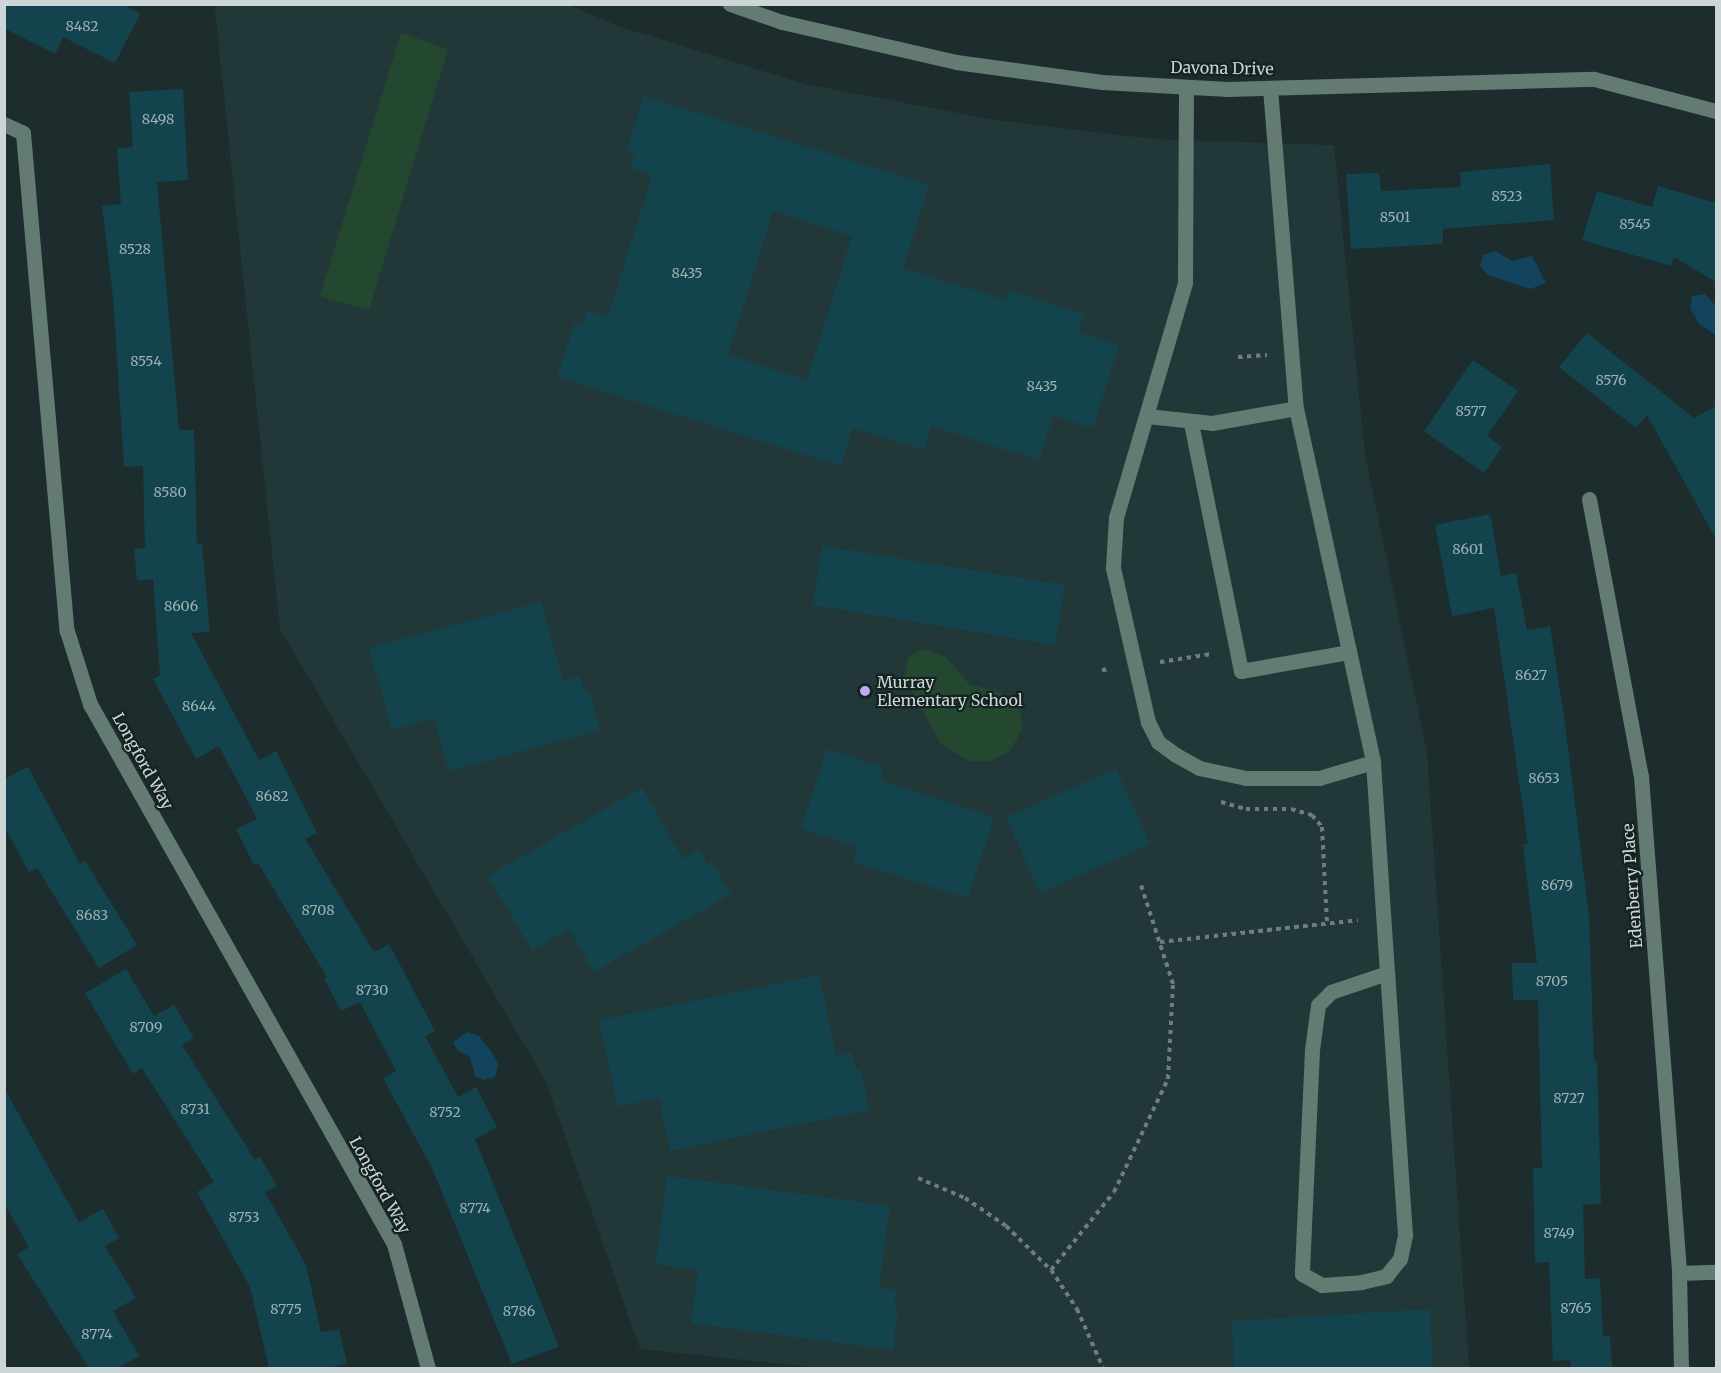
<!DOCTYPE html>
<html>
<head>
<meta charset="utf-8">
<style>
  body { margin:0 }
  #map { position:relative; width:1721px; height:1373px; overflow:hidden; background:#1d2c2c; font-family:Merriweather,serif }
  div>[style] { position:absolute }
  .built>* { inset:0; background:#223838 }
  .green>* { inset:0; background:#23482f }
  .water>* { inset:0; background:#12445d }
  .building>* { inset:0; background:#13444e }
  .path>* { height:4px; margin-top:-2px; transform-origin:0; background:repeating-linear-gradient(90deg,#717d7d 0 4.5px,transparent 0 9px) }
  .minor>* { height:15px; margin:-7.5px; padding:0 7.5px; transform-origin:7.5px; border-radius:7.5px; background:#637b73 }
  .dots>* { width:16px; height:16px; translate:-50% -50%; box-sizing:border-box; border:3px solid #142222; border-radius:50% }
  span { translate:-50% -50%; white-space:nowrap; text-align:center; line-height:1.15; -webkit-text-stroke:4.5px #142222; paint-order:stroke }
  .number-label { font-size:14px; color:#9eb2b4 }
  .number-label span { -webkit-text-stroke-width:0 }
  .street-label { font-size:16px; color:#cdd6d6 }
  .poi-label { font-size:16px; color:#cdd6d6 }
  .left { translate:0 -50%; text-align:left }
  .frame { position:absolute; inset:0; border:6px solid #cdd6d6; pointer-events:none }
</style>
</head>
<body>
<div id="map">
  <div class="built">
    <div style="clip-path:polygon(218px 4px,569px 5px,618px 26px,805px 84px,990px 119px,1152px 139px,1334px 145px,1365px 455px,1427px 753px,1469px 1368px,821px 1368px,640px 1349px,546px 1082px,280px 629px,215px 10px)"></div>
  </div>
  <div class="green">
    <div style="clip-path:polygon(401px 33px,448px 49px,369px 310px,320px 296px)"></div>
    <div style="clip-path:polygon(923px 649px,946px 657px,969px 684px,1002px 693px,1012px 700px,1021px 714px,1022px 730px,1009px 752px,990px 761px,969px 761px,941px 744px,904px 677px,909px 657px)"></div>
  </div>
  <div class="water">
    <div style="clip-path:polygon(1495px 251px,1512px 261px,1532px 256px,1546px 283px,1530px 289px,1488px 275px,1480px 266px,1483px 255px)"></div>
    <div style="clip-path:polygon(1705px 294px,1716px 306px,1716px 335px,1699px 324px,1690px 308px,1692px 296px)"></div>
    <div style="clip-path:polygon(467px 1032px,478px 1035px,491px 1051px,498px 1064px,495px 1077px,484px 1080px,475px 1076px,470px 1057px,457px 1050px,453px 1042px)"></div>
  </div>
  <div class="building">
    <div style="clip-path:polygon(4px 4px,122px 4px,140px 14px,115px 63px,63px 37px,55px 54px,4px 28px)"></div>
    <div style="clip-path:polygon(183px 89px,188px 180px,157px 182px,179px 430px,194px 430px,197px 544px,202px 544px,210px 632px,191px 633px,259px 760px,276px 751px,317px 833px,305px 839px,374px 952px,389px 944px,435px 1031px,425px 1036px,458px 1097px,476px 1087px,497px 1127px,475px 1139px,559px 1347px,512px 1364px,432px 1168px,383px 1078px,396px 1071px,360px 1002px,341px 1011px,324px 979px,327px 977px,258px 863px,254px 865px,236px 829px,257px 819px,219px 746px,196px 759px,153px 679px,160px 675px,153px 579px,137px 581px,134px 549px,145px 548px,143px 466px,124px 467px,113px 297px,102px 206px,121px 204px,117px 148px,133px 147px,129px 92px)"></div>
    <div style="clip-path:polygon(evenodd,644px 96px,929px 185px,903px 268px,1005px 300px,1008px 290px,1084px 314px,1078px 332px,1119px 345px,1093px 428px,1053px 415px,1039px 460px,931px 426px,924px 450px,853px 428px,841px 466px,557px 377px,575px 323px,582px 325px,587px 311px,608px 317px,652px 175px,630px 168px,634px 155px,626px 152px,644px 96px,773px 211px,852px 236px,807px 380px,728px 355px,773px 211px)"></div>
    <div style="clip-path:polygon(1550px 164px,1554px 220px,1443px 229px,1443px 244px,1351px 249px,1346px 174px,1379px 173px,1381px 191px,1461px 187px,1460px 172px)"></div>
    <div style="clip-path:polygon(1658px 186px,1716px 203px,1716px 282px,1674px 257px,1671px 266px,1582px 240px,1597px 191px,1652px 207px)"></div>
    <div style="clip-path:polygon(1587px 333px,1694px 418px,1716px 406px,1716px 539px,1647px 415px,1636px 428px,1559px 367px)"></div>
    <div style="clip-path:polygon(1473px 360px,1518px 391px,1487px 436px,1502px 447px,1484px 473px,1424px 431px)"></div>
    <div style="clip-path:polygon(1490px 514px,1501px 576px,1516px 573px,1527px 630px,1550px 626px,1564px 716px,1589px 916px,1594px 1061px,1597px 1061px,1601px 1204px,1583px 1205px,1585px 1279px,1600px 1278px,1603px 1336px,1610px 1336px,1612px 1368px,1571px 1368px,1570px 1360px,1553px 1361px,1549px 1262px,1535px 1263px,1533px 1168px,1542px 1168px,1538px 1000px,1513px 1000px,1512px 963px,1537px 963px,1523px 845px,1528px 844px,1494px 608px,1452px 616px,1435px 525px)"></div>
    <div style="clip-path:polygon(822px 546px,1065px 585px,1055px 645px,813px 605px)"></div>
    <div style="clip-path:polygon(541px 602px,563px 681px,580px 676px,584px 692px,589px 691px,600px 730px,449px 771px,434px 718px,392px 730px,369px 648px)"></div>
    <div style="clip-path:polygon(827px 749px,884px 767px,880px 780px,994px 817px,968px 898px,853px 862px,858px 847px,801px 829px)"></div>
    <div style="clip-path:polygon(28px 767px,80px 864px,85px 861px,137px 945px,99px 968px,37px 868px,29px 872px,4px 826px,4px 779px)"></div>
    <div style="clip-path:polygon(1116px 769px,1150px 844px,1040px 893px,1006px 817px)"></div>
    <div style="clip-path:polygon(642px 788px,683px 859px,699px 850px,708px 865px,712px 862px,731px 894px,594px 972px,569px 929px,532px 950px,488px 876px)"></div>
    <div style="clip-path:polygon(126px 969px,154px 1016px,174px 1005px,194px 1038px,182px 1045px,255px 1160px,260px 1157px,277px 1186px,265px 1192px,306px 1265px,321px 1332px,339px 1329px,347px 1364px,326px 1368px,269px 1368px,250px 1287px,197px 1192px,214px 1182px,142px 1068px,133px 1074px,85px 993px)"></div>
    <div style="clip-path:polygon(819px 975px,836px 1056px,852px 1052px,856px 1070px,860px 1068px,869px 1110px,670px 1151px,659px 1098px,618px 1107px,599px 1020px)"></div>
    <div style="clip-path:polygon(4px 1088px,79px 1222px,103px 1209px,119px 1238px,105px 1246px,136px 1298px,113px 1311px,139px 1356px,118px 1368px,89px 1368px,17px 1254px,29px 1247px,4px 1203px)"></div>
    <div style="clip-path:polygon(667px 1176px,890px 1206px,879px 1288px,896px 1290px,894px 1308px,898px 1308px,893px 1350px,691px 1323px,698px 1270px,656px 1264px)"></div>
    <div style="clip-path:polygon(1430px 1309px,1433px 1368px,1234px 1368px,1232px 1321px)"></div>
  </div>
  <div class="path">
    <div style="left:1238px;top:357px;width:29px;rotate:-4deg"></div>
    <div style="left:1160px;top:662px;width:52px;rotate:-8.9deg"></div>
    <div style="left:1102px;top:670px;width:9px;rotate:-6deg"></div>
    <div style="left:1221px;top:802px;width:26px;rotate:16deg"></div>
    <div style="left:1246px;top:809px;width:45px"></div>
    <div style="left:1291px;top:809px;width:22px;rotate:16deg"></div>
    <div style="left:1312px;top:815px;width:16px;rotate:50deg"></div>
    <div style="left:1322px;top:827px;width:95px;rotate:87deg"></div>
    <div style="left:1160px;top:942px;width:199px;rotate:-6.3deg"></div>
    <div style="left:918px;top:1178px;width:51px;rotate:23.1deg"></div>
    <div style="left:965px;top:1198px;width:50px;rotate:34.3deg"></div>
    <div style="left:1006px;top:1226px;width:63px;rotate:44.4deg"></div>
    <div style="left:1051px;top:1270px;width:47px;rotate:56.3deg"></div>
    <div style="left:1077px;top:1309px;width:64px;rotate:66.2deg"></div>
    <div style="left:1051px;top:1270px;width:100px;rotate:-51.1deg"></div>
    <div style="left:1114px;top:1192px;width:125px;rotate:-64.5deg"></div>
    <div style="left:1168px;top:1079px;width:95px;rotate:-87deg"></div>
    <div style="left:1173px;top:984px;width:104px;rotate:-107.9deg"></div>
  </div>
  <div class="minor">
    <div style="left:730px;top:4px;width:55px;rotate:19.1deg"></div>
    <div style="left:782px;top:22px;width:179px;rotate:12.9deg"></div>
    <div style="left:956px;top:62px;width:147px;rotate:7.8deg"></div>
    <div style="left:1102px;top:82px;width:126px;rotate:3.2deg"></div>
    <div style="left:1228px;top:89px;width:366px;rotate:-1.6deg"></div>
    <div style="left:1594px;top:79px;width:126px;rotate:14.7deg"></div>
    <div style="left:1186px;top:87px;width:196px;rotate:90.3deg"></div>
    <div style="left:1185px;top:283px;width:244px;rotate:106.4deg"></div>
    <div style="left:1116px;top:517px;width:51px;rotate:93.4deg"></div>
    <div style="left:1113px;top:568px;width:158px;rotate:77.2deg"></div>
    <div style="left:1148px;top:722px;width:22px;rotate:63deg"></div>
    <div style="left:1158px;top:742px;width:22px;rotate:36deg"></div>
    <div style="left:1176px;top:755px;width:26px;rotate:29deg"></div>
    <div style="left:1199px;top:768px;width:48px;rotate:12deg"></div>
    <div style="left:1246px;top:778px;width:73px"></div>
    <div style="left:1319px;top:778px;width:56px;rotate:-16.5deg"></div>
    <div style="left:1270px;top:88px;width:321px;rotate:85.4deg"></div>
    <div style="left:1296px;top:408px;width:362px;rotate:77.7deg"></div>
    <div style="left:1373px;top:762px;width:211px;rotate:86.2deg"></div>
    <div style="left:1387px;top:973px;width:59px;rotate:161.3deg"></div>
    <div style="left:1331px;top:992px;width:18px;rotate:135deg"></div>
    <div style="left:1318px;top:1005px;width:45px;rotate:97.6deg"></div>
    <div style="left:1312px;top:1050px;width:224px;rotate:92.6deg"></div>
    <div style="left:1302px;top:1274px;width:23px;rotate:29deg"></div>
    <div style="left:1322px;top:1285px;width:39px;rotate:-4deg"></div>
    <div style="left:1361px;top:1282px;width:26px;rotate:-13deg"></div>
    <div style="left:1386px;top:1276px;width:22px;rotate:-51deg"></div>
    <div style="left:1400px;top:1259px;width:25px;rotate:-78deg"></div>
    <div style="left:1405px;top:1235px;width:263px;rotate:-93.9deg"></div>
    <div style="left:4px;top:124px;width:21px;rotate:25deg"></div>
    <div style="left:23px;top:133px;width:500px;rotate:85deg"></div>
    <div style="left:67px;top:631px;width:77px;rotate:72.5deg"></div>
    <div style="left:90px;top:704px;width:620px;rotate:60.62deg"></div>
    <div style="left:394px;top:1244px;width:129px;rotate:74.7deg"></div>
    <div style="left:1147px;top:416px;width:65px;rotate:6.1deg"></div>
    <div style="left:1212px;top:423px;width:85px;rotate:-10.1deg"></div>
    <div style="left:1191px;top:423px;width:253px;rotate:78.6deg"></div>
    <div style="left:1241px;top:671px;width:110px;rotate:-10deg"></div>
    <div style="left:1589px;top:499px;width:282px;rotate:79.4deg"></div>
    <div style="left:1641px;top:776px;width:498px;rotate:85.6deg"></div>
    <div style="left:1679px;top:1273px;width:95px;rotate:88.8deg"></div>
    <div style="left:1679px;top:1273px;width:37px;rotate:-2deg"></div>
  </div>
  <div class="dots">
    <div style="left:865px;top:691px;background:#bda9f5"></div>
  </div>
  <div class="number-label">
    <span style="left:82px;top:26px">8482</span>
    <span style="left:158px;top:119px">8498</span>
    <span style="left:1507px;top:196px">8523</span>
    <span style="left:1395px;top:217px">8501</span>
    <span style="left:1635px;top:224px">8545</span>
    <span style="left:135px;top:249px">8528</span>
    <span style="left:687px;top:273px">8435</span>
    <span style="left:146px;top:361px">8554</span>
    <span style="left:1611px;top:380px">8576</span>
    <span style="left:1042px;top:386px">8435</span>
    <span style="left:1471px;top:411px">8577</span>
    <span style="left:170px;top:492px">8580</span>
    <span style="left:1468px;top:549px">8601</span>
    <span style="left:181px;top:606px">8606</span>
    <span style="left:1531px;top:675px">8627</span>
    <span style="left:199px;top:706px">8644</span>
    <span style="left:1544px;top:778px">8653</span>
    <span style="left:272px;top:796px">8682</span>
    <span style="left:1557px;top:885px">8679</span>
    <span style="left:318px;top:910px">8708</span>
    <span style="left:92px;top:915px">8683</span>
    <span style="left:1552px;top:981px">8705</span>
    <span style="left:372px;top:990px">8730</span>
    <span style="left:146px;top:1027px">8709</span>
    <span style="left:1569px;top:1098px">8727</span>
    <span style="left:195px;top:1109px">8731</span>
    <span style="left:445px;top:1112px">8752</span>
    <span style="left:475px;top:1208px">8774</span>
    <span style="left:244px;top:1217px">8753</span>
    <span style="left:1559px;top:1233px">8749</span>
    <span style="left:1576px;top:1308px">8765</span>
    <span style="left:286px;top:1309px">8775</span>
    <span style="left:519px;top:1311px">8786</span>
    <span style="left:97px;top:1334px">8774</span>
  </div>
  <div class="street-label">
    <span style="left:1222px;top:68px;rotate:1deg">Davona Drive</span>
    <span style="left:143px;top:761px;rotate:61deg">Longford Way</span>
    <span style="left:1632px;top:886px;rotate:-94deg">Edenberry Place</span>
    <span style="left:380px;top:1185px;rotate:61deg">Longford Way</span>
  </div>
  <div class="poi-label">
    <span class="left" style="left:877px;top:691px">Murray<br>Elementary School</span>
  </div>
  <div class="frame"></div>
</div>
</body>
</html>
